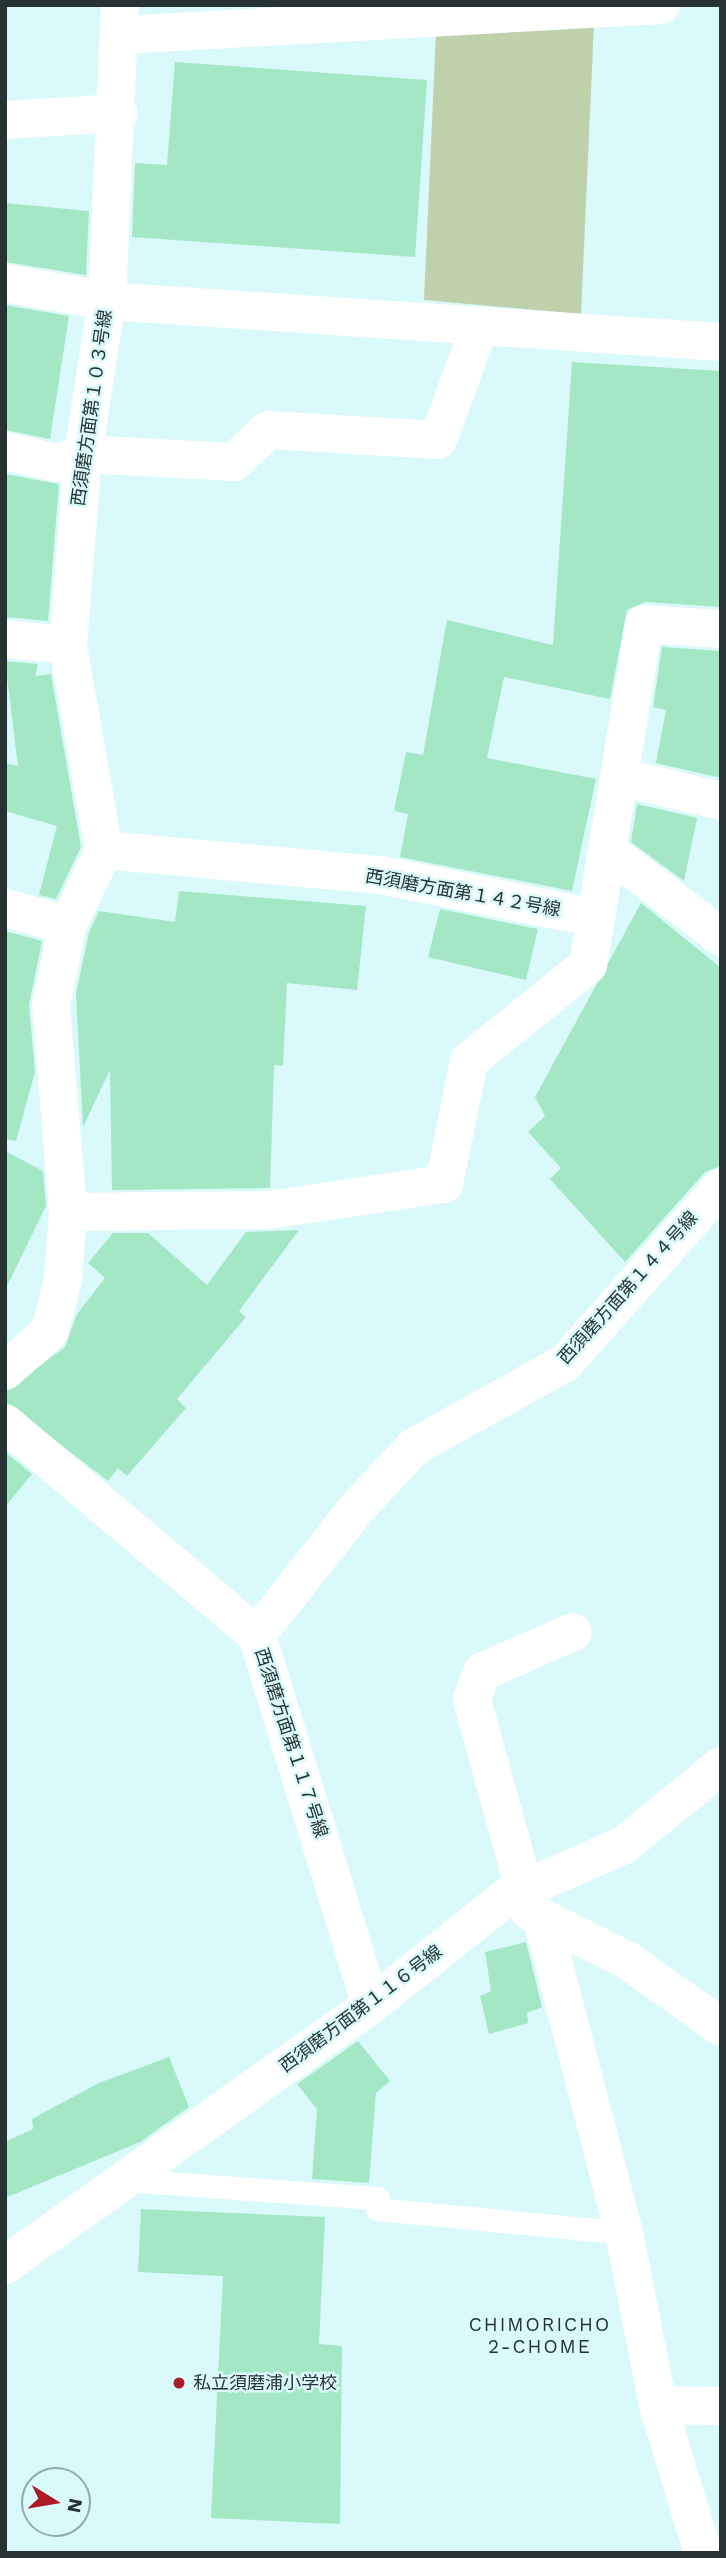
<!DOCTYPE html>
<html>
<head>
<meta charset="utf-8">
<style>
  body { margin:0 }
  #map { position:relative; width:726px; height:2558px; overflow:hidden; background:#daf9fa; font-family:"Work Sans","Noto Sans JP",sans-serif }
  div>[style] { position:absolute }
  .green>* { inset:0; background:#bfd1aa }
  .building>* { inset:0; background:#a3e7c5 }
  .lane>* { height:23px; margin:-11.5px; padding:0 11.5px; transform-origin:11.5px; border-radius:11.5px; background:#fff }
  .street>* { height:38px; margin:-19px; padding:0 19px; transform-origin:19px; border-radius:19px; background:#fff }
  .dots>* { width:19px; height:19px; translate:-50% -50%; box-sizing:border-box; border:4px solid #daf9fa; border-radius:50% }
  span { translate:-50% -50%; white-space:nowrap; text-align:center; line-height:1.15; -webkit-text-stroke:5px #daf9fa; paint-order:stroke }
  .street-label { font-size:18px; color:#273333 }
  .poi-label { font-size:18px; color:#273333 }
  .left { translate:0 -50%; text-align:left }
  .neighbourhood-label { font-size:19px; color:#273333; letter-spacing:2px }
  .frame { position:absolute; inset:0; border:7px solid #273333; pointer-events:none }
  .north { position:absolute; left:21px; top:2467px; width:70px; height:70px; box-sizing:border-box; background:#daf9fa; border:2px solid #92aaaa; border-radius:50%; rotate:101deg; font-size:19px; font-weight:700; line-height:28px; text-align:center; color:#273333 }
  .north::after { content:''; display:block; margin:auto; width:24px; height:32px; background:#ae1b28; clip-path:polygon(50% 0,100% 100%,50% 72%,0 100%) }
</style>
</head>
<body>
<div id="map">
  <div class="green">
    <div style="clip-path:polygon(594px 24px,581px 314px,424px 300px,436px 33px)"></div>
  </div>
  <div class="building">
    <div style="clip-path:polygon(175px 62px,427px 80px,415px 257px,132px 237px,135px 163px,167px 165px)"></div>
    <div style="clip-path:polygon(5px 203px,89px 211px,86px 275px,5px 262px)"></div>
    <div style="clip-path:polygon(5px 305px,69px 316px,50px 439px,5px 430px)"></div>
    <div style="clip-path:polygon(572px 362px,721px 371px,721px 607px,645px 602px,627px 610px,610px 699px,504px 677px,487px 758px,596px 779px,572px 891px,400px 857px,408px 814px,394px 811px,406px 752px,423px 755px,447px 620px,553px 645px)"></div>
    <div style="clip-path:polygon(5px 474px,59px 484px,48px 621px,5px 617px)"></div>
    <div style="clip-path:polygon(662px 647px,721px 651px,721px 778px,656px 763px,666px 710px,653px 707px)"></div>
    <div style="clip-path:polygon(5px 661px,38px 664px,35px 676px,51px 674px,81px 847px,56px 899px,39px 895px,57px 826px,5px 811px,5px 763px,18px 766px)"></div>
    <div style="clip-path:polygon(637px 804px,697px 818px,684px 881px,631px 842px)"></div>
    <div style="clip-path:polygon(179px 891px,366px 906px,357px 990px,287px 983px,283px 1066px,274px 1065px,270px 1188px,112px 1190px,110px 1070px,83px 1127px,76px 994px,89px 932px,99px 911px,175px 922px)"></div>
    <div style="clip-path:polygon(641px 903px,721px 968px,721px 1166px,705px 1172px,625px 1262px,550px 1179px,561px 1168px,528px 1132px,545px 1116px,535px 1097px)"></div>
    <div style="clip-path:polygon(440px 909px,538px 929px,526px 980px,428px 957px)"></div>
    <div style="clip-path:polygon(5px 931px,42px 941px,29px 1005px,35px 1072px,16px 1141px,5px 1139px)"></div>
    <div style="clip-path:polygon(5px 1151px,43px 1171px,46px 1206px,5px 1290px)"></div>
    <div style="clip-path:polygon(299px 1230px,239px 1311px,246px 1317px,177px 1399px,186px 1408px,127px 1476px,118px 1468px,108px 1481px,5px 1402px,5px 1392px,65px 1347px,77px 1314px,105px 1278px,88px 1263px,113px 1233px,148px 1233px,207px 1285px,246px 1232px)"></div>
    <div style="clip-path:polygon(5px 1452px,32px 1474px,5px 1507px)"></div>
    <div style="clip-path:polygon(526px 1942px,542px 2007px,527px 2013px,528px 2023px,489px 2034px,480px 1996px,491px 1991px,485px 1952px)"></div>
    <div style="clip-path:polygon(358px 2041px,390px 2081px,376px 2093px,369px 2183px,312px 2179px,317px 2109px,297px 2084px)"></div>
    <div style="clip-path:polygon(169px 2057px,189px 2107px,140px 2142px,5px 2198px,5px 2142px,33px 2129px,32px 2119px,99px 2083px)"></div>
    <div style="clip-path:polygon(141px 2209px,325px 2217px,319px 2344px,342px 2346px,340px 2524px,211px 2518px,223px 2276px,138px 2272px)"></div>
  </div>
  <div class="lane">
    <div style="left:125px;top:2180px;width:254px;rotate:4.1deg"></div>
    <div style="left:377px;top:2209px;width:248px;rotate:5.5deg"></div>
  </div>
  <div class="street">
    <div style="left:121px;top:35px;width:541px;rotate:-3.18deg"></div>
    <div style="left:5px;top:120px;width:114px;rotate:-3.5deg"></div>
    <div style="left:5px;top:283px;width:104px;rotate:10deg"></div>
    <div style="left:107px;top:301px;width:615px;rotate:3.82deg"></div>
    <div style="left:5px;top:451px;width:53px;rotate:13deg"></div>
    <div style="left:57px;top:463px;width:28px;rotate:-19deg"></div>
    <div style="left:83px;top:454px;width:151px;rotate:3deg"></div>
    <div style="left:234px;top:462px;width:47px;rotate:-43.3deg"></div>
    <div style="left:268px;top:430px;width:170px;rotate:3.4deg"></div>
    <div style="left:438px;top:440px;width:121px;rotate:-69.8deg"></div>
    <div style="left:5px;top:639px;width:63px;rotate:5.4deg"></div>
    <div style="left:619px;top:777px;width:105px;rotate:13.2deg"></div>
    <div style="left:104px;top:850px;width:277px;rotate:5.2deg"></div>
    <div style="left:380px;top:875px;width:220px;rotate:11.3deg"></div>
    <div style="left:596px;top:918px;width:298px;rotate:-80.7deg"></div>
    <div style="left:644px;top:624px;width:77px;rotate:3.7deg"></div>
    <div style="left:104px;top:850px;width:208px;rotate:-100deg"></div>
    <div style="left:68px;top:645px;width:192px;rotate:-85.5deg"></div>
    <div style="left:83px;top:454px;width:155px;rotate:-81.1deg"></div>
    <div style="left:107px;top:301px;width:296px;rotate:-87.5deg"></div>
    <div style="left:605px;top:858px;width:18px;rotate:13deg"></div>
    <div style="left:623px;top:862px;width:123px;rotate:37.4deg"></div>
    <div style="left:5px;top:908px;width:65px;rotate:15.1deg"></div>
    <div style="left:68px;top:1212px;width:201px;rotate:-0.6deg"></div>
    <div style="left:269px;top:1210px;width:177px;rotate:-8.5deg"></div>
    <div style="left:444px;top:1184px;width:126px;rotate:-78.5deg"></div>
    <div style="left:469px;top:1061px;width:153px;rotate:-38.9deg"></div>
    <div style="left:588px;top:965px;width:48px;rotate:-80.3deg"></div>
    <div style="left:5px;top:1371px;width:60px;rotate:-41.6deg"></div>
    <div style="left:50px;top:1331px;width:54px;rotate:-76deg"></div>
    <div style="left:63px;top:1279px;width:67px;rotate:-85.7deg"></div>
    <div style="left:68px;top:1212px;width:209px;rotate:-94.7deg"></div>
    <div style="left:51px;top:1004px;width:81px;rotate:-77.9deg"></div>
    <div style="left:68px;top:925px;width:83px;rotate:-64.4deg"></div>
    <div style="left:5px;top:1423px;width:329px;rotate:40.1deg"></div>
    <div style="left:257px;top:1635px;width:387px;rotate:72.9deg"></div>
    <div style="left:257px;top:1635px;width:160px;rotate:-51.8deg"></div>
    <div style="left:356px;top:1509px;width:85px;rotate:-46.9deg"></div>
    <div style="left:414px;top:1447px;width:173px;rotate:-29.1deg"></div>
    <div style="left:565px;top:1363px;width:235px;rotate:-48.4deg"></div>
    <div style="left:525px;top:1892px;width:200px;rotate:-105.4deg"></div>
    <div style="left:472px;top:1699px;width:29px;rotate:-70deg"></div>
    <div style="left:482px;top:1672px;width:99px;rotate:-23.7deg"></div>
    <div style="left:529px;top:1911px;width:110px;rotate:26.6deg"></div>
    <div style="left:627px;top:1960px;width:115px;rotate:35.5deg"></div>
    <div style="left:543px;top:1922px;width:321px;rotate:75.4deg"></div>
    <div style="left:624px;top:2233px;width:175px;rotate:78.8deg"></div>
    <div style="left:658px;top:2405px;width:155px;rotate:73.1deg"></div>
    <div style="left:5px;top:2265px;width:449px;rotate:-35.4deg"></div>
    <div style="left:371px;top:2005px;width:175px;rotate:-38.5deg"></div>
    <div style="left:508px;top:1896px;width:127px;rotate:-23.7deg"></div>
    <div style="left:624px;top:1845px;width:125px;rotate:-39.2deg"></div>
    <div style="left:658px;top:2405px;width:63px;rotate:0.9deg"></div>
  </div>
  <div class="dots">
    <div style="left:179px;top:2383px;background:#ae1b28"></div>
  </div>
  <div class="street-label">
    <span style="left:92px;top:408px;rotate:-82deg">西須磨方面第１０３号線</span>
    <span style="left:463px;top:893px;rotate:10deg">西須磨方面第１４２号線</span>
    <span style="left:628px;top:1288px;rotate:-48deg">西須磨方面第１４４号線</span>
    <span style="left:291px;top:1743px;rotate:72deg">西須磨方面第１１７号線</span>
    <span style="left:361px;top:2009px;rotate:-37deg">西須磨方面第１１６号線</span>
  </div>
  <div class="poi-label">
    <span class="left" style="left:193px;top:2383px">私立須磨浦小学校</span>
  </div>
  <div class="neighbourhood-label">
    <span style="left:540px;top:2336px">CHIMORICHO<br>2-CHOME</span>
  </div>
  <div class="frame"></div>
  <div class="north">N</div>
</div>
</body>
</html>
